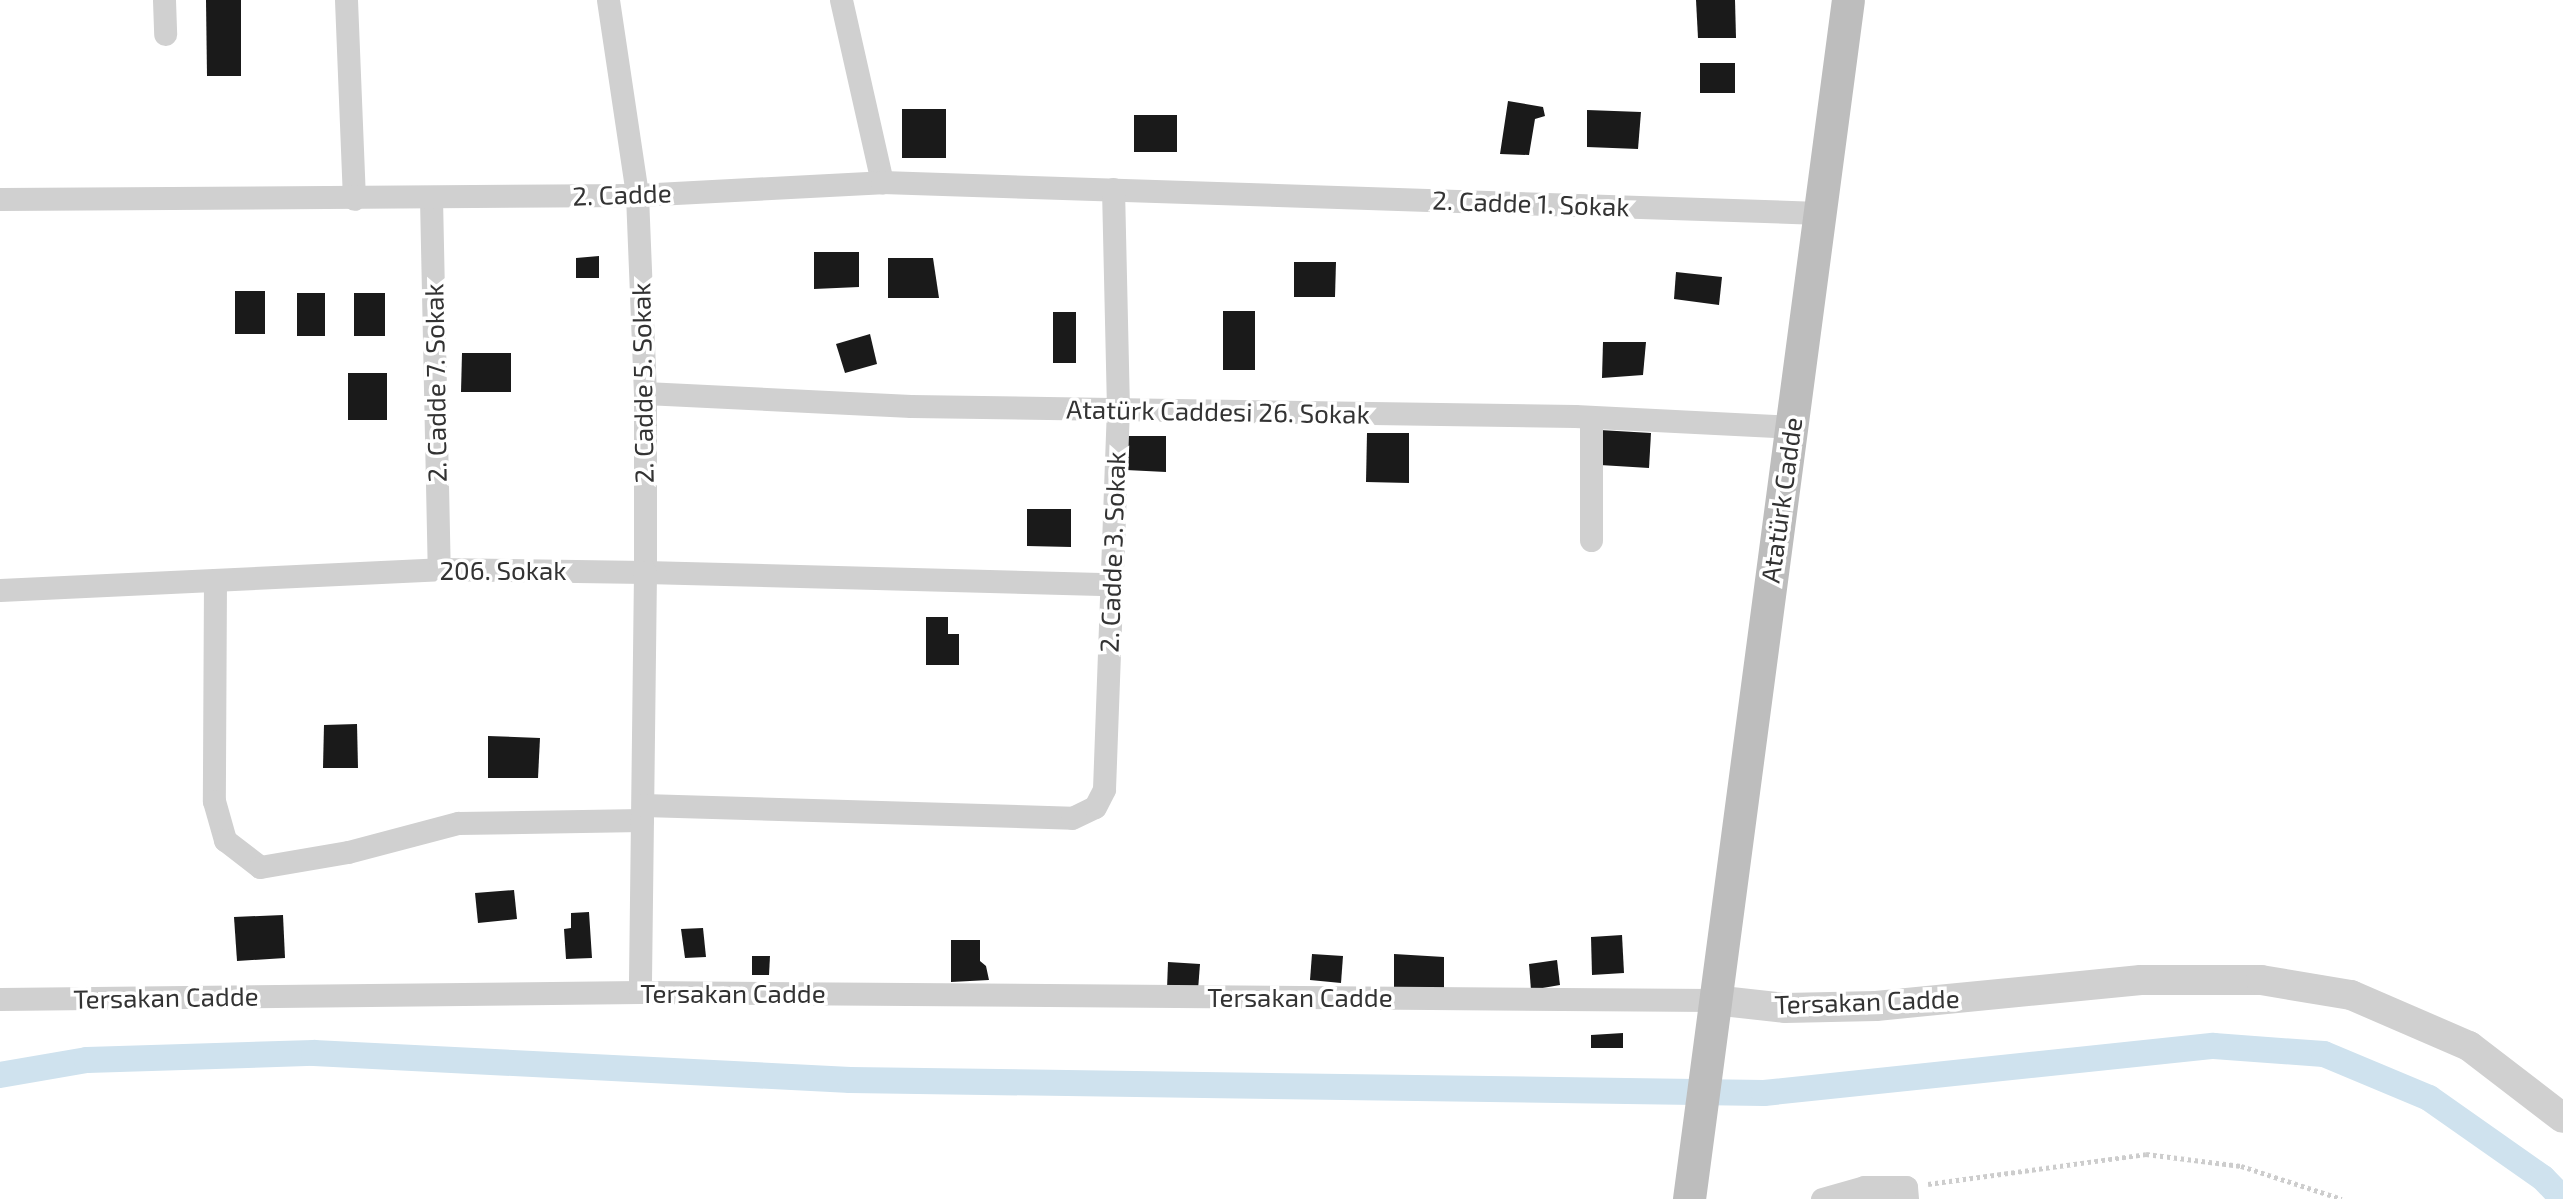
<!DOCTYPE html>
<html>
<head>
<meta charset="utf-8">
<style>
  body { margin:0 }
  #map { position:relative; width:2563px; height:1199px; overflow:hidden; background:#fff; font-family:"Exo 2",sans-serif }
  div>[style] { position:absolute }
  .canal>* { height:26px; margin:-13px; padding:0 13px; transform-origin:13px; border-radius:13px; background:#cfe2ee }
  .building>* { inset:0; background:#1a1a1a }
  .path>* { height:4.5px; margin-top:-2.25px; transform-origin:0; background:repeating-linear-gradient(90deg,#cdcdcd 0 3.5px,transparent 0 7px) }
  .minor>* { height:23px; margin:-11.5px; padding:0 11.5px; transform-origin:11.5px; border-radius:11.5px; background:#d0d0d0 }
  .tertiary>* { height:30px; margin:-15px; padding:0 15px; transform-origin:15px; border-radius:15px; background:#d0d0d0 }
  .secondary>* { height:33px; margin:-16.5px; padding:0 16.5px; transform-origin:16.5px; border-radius:16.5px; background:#bdbdbd }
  span { translate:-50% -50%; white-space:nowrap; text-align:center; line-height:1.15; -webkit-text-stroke:7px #fff; paint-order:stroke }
  .street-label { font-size:26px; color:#333 }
</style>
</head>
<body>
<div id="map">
  <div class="canal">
    <div style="left:0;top:1075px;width:88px;rotate:-9.8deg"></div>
    <div style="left:87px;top:1060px;width:227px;rotate:-1.8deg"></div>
    <div style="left:314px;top:1053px;width:537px;rotate:2.88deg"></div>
    <div style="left:850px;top:1080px;width:914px;rotate:0.81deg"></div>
    <div style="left:1764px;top:1093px;width:452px;rotate:-6deg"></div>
    <div style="left:2214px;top:1046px;width:110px;rotate:4.2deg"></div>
    <div style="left:2324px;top:1054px;width:114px;rotate:22.7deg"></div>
    <div style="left:2429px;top:1098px;width:139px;rotate:35.1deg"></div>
    <div style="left:2543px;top:1178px;width:29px;rotate:46deg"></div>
  </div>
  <div class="building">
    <div style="clip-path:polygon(206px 0,241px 0,241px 76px,207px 76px)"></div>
    <div style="clip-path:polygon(1696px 0,1735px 0,1736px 38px,1698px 38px)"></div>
    <div style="clip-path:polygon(1700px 63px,1735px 63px,1735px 93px,1700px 93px)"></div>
    <div style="clip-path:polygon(1508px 101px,1543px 107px,1545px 116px,1535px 119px,1529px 155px,1500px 154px)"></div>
    <div style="clip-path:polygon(902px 109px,946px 109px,946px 158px,902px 158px)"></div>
    <div style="clip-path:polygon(1587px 110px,1641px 112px,1638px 149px,1587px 147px)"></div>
    <div style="clip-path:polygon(1134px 115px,1177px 115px,1177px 152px,1134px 152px)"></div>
    <div style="clip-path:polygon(814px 252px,859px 252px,859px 287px,814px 289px)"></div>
    <div style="clip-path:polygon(599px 256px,599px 278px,576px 278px,576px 258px)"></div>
    <div style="clip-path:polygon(888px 258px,933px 258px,939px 298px,888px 298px)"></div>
    <div style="clip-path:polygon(1294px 262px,1336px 262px,1335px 297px,1294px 297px)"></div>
    <div style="clip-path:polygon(1676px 272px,1722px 277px,1719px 305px,1674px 299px)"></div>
    <div style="clip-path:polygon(235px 291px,265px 291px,265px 334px,235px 334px)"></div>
    <div style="clip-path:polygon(297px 293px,325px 293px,325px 336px,297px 336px)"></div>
    <div style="clip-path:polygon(354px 293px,385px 293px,385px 336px,354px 336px)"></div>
    <div style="clip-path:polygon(1223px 311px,1255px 311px,1255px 370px,1223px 370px)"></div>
    <div style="clip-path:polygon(1053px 312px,1076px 312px,1076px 363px,1053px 363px)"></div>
    <div style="clip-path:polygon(870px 334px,877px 364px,845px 373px,836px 344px)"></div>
    <div style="clip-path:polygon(1603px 342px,1646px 342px,1643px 375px,1602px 378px)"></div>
    <div style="clip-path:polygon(462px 353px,511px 353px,511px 392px,461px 392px)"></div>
    <div style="clip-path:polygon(348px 373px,387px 373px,387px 420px,348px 420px)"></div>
    <div style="clip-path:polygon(1600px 430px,1651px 433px,1649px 468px,1600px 465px)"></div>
    <div style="clip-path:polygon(1367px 433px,1409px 433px,1409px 483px,1366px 482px)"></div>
    <div style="clip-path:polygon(1126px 436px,1166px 436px,1166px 472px,1126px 470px)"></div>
    <div style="clip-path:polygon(1027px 509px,1071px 509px,1071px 547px,1027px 546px)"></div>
    <div style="clip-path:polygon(926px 617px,948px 617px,948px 634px,959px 634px,959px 665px,926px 665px)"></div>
    <div style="clip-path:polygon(357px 724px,358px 768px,323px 768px,324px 725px)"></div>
    <div style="clip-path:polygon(488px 736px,540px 738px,538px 778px,488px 778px)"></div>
    <div style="clip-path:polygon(514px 890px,517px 919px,478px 923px,475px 893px)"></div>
    <div style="clip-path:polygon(589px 912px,592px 958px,566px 959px,564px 929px,571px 928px,571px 913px)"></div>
    <div style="clip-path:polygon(283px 915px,285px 958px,237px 961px,234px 917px)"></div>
    <div style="clip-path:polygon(703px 928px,706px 957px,685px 958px,681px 929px)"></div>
    <div style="clip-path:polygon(1622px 935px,1624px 973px,1592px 975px,1591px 937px)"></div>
    <div style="clip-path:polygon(951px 940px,980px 940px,980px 961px,986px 966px,989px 980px,951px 982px)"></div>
    <div style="clip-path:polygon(1312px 954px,1343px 956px,1341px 983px,1310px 980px)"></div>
    <div style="clip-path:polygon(1394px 954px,1444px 957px,1444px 990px,1394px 988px)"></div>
    <div style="clip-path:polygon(752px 956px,770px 956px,769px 975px,752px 975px)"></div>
    <div style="clip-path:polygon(1557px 960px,1560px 985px,1531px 990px,1529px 964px)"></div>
    <div style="clip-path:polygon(1168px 962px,1200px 964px,1198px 990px,1167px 989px)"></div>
    <div style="clip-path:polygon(1623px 1033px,1623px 1048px,1591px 1048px,1591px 1035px)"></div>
  </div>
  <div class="path">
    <div style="left:1928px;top:1184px;width:220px;rotate:-7.8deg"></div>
    <div style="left:2146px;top:1154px;width:96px;rotate:7.2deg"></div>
    <div style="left:2241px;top:1166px;width:106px;rotate:18.1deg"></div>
  </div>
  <div class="minor">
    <div style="left:164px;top:0;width:34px;rotate:88deg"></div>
    <div style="left:346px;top:0;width:199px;rotate:87.7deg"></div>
    <div style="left:608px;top:0;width:197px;rotate:81.5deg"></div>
    <div style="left:637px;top:195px;width:198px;rotate:87.7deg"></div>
    <div style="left:645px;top:393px;width:179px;rotate:90deg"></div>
    <div style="left:645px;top:572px;width:465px;rotate:1.5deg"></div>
    <div style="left:841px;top:0;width:187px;rotate:77.3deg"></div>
    <div style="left:431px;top:198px;width:371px;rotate:88.8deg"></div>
    <div style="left:0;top:199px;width:637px;rotate:-0.36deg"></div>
    <div style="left:637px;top:195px;width:245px;rotate:-3deg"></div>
    <div style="left:882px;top:182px;width:938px;rotate:1.89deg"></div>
    <div style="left:645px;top:393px;width:266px;rotate:2.8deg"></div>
    <div style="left:911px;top:406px;width:664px;rotate:0.86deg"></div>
    <div style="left:1575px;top:416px;width:215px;rotate:2.9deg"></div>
    <div style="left:1591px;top:540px;width:123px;rotate:-90deg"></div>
    <div style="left:215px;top:580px;width:221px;rotate:90.3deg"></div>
    <div style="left:214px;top:801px;width:41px;rotate:74.2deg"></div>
    <div style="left:225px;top:840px;width:44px;rotate:37.6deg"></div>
    <div style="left:260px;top:867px;width:89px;rotate:-9.7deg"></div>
    <div style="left:348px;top:852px;width:114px;rotate:-14.8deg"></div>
    <div style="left:458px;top:823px;width:184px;rotate:-0.9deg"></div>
    <div style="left:0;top:590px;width:440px;rotate:-2.7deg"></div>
    <div style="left:439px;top:569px;width:206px;rotate:0.8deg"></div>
    <div style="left:645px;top:572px;width:420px;rotate:90.7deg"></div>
    <div style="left:643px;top:805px;width:429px;rotate:1.7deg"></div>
    <div style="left:1072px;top:818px;width:25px;rotate:-26deg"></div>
    <div style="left:1095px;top:807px;width:20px;rotate:-63deg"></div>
    <div style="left:1104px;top:789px;width:380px;rotate:-87.9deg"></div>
    <div style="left:1118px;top:409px;width:220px;rotate:-91.3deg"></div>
    <div style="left:0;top:999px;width:640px;rotate:-0.63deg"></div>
    <div style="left:640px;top:992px;width:1073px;rotate:0.43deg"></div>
    <div style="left:1822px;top:1199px;width:44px;rotate:-15.9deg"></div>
    <div style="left:1864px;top:1187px;width:42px"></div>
    <div style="left:1906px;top:1187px;width:12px;rotate:85deg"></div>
  </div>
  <div class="tertiary">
    <div style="left:1713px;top:1000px;width:72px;rotate:6.3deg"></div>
    <div style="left:1785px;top:1008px;width:91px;rotate:-1.3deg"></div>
    <div style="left:1876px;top:1006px;width:266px;rotate:-5.6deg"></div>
    <div style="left:2141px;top:980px;width:120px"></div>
    <div style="left:2261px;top:980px;width:91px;rotate:9.5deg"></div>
    <div style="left:2351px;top:995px;width:129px;rotate:23.4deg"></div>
    <div style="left:2469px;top:1046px;width:118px;rotate:37.5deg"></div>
  </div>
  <div class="secondary">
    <div style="left:1689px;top:1199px;width:1209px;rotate:-82.45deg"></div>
  </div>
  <div class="street-label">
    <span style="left:622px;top:194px;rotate:-2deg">2. Cadde</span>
    <span style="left:1531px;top:203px;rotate:2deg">2. Cadde 1. Sokak</span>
    <span style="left:435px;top:383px;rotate:-91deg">2. Cadde 7. Sokak</span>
    <span style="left:642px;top:383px;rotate:-91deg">2. Cadde 5. Sokak</span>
    <span style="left:1218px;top:411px;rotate:1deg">Atatürk Caddesi 26. Sokak</span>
    <span style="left:1781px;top:500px;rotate:-82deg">Atatürk Cadde</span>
    <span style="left:1112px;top:552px;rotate:-88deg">2. Cadde 3. Sokak</span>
    <span style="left:503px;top:570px">206. Sokak</span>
    <span style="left:733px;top:993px">Tersakan Cadde</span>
    <span style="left:166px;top:997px;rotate:-1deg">Tersakan Cadde</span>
    <span style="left:1300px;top:997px">Tersakan Cadde</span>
    <span style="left:1867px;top:1001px;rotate:-2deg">Tersakan Cadde</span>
  </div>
</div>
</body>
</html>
